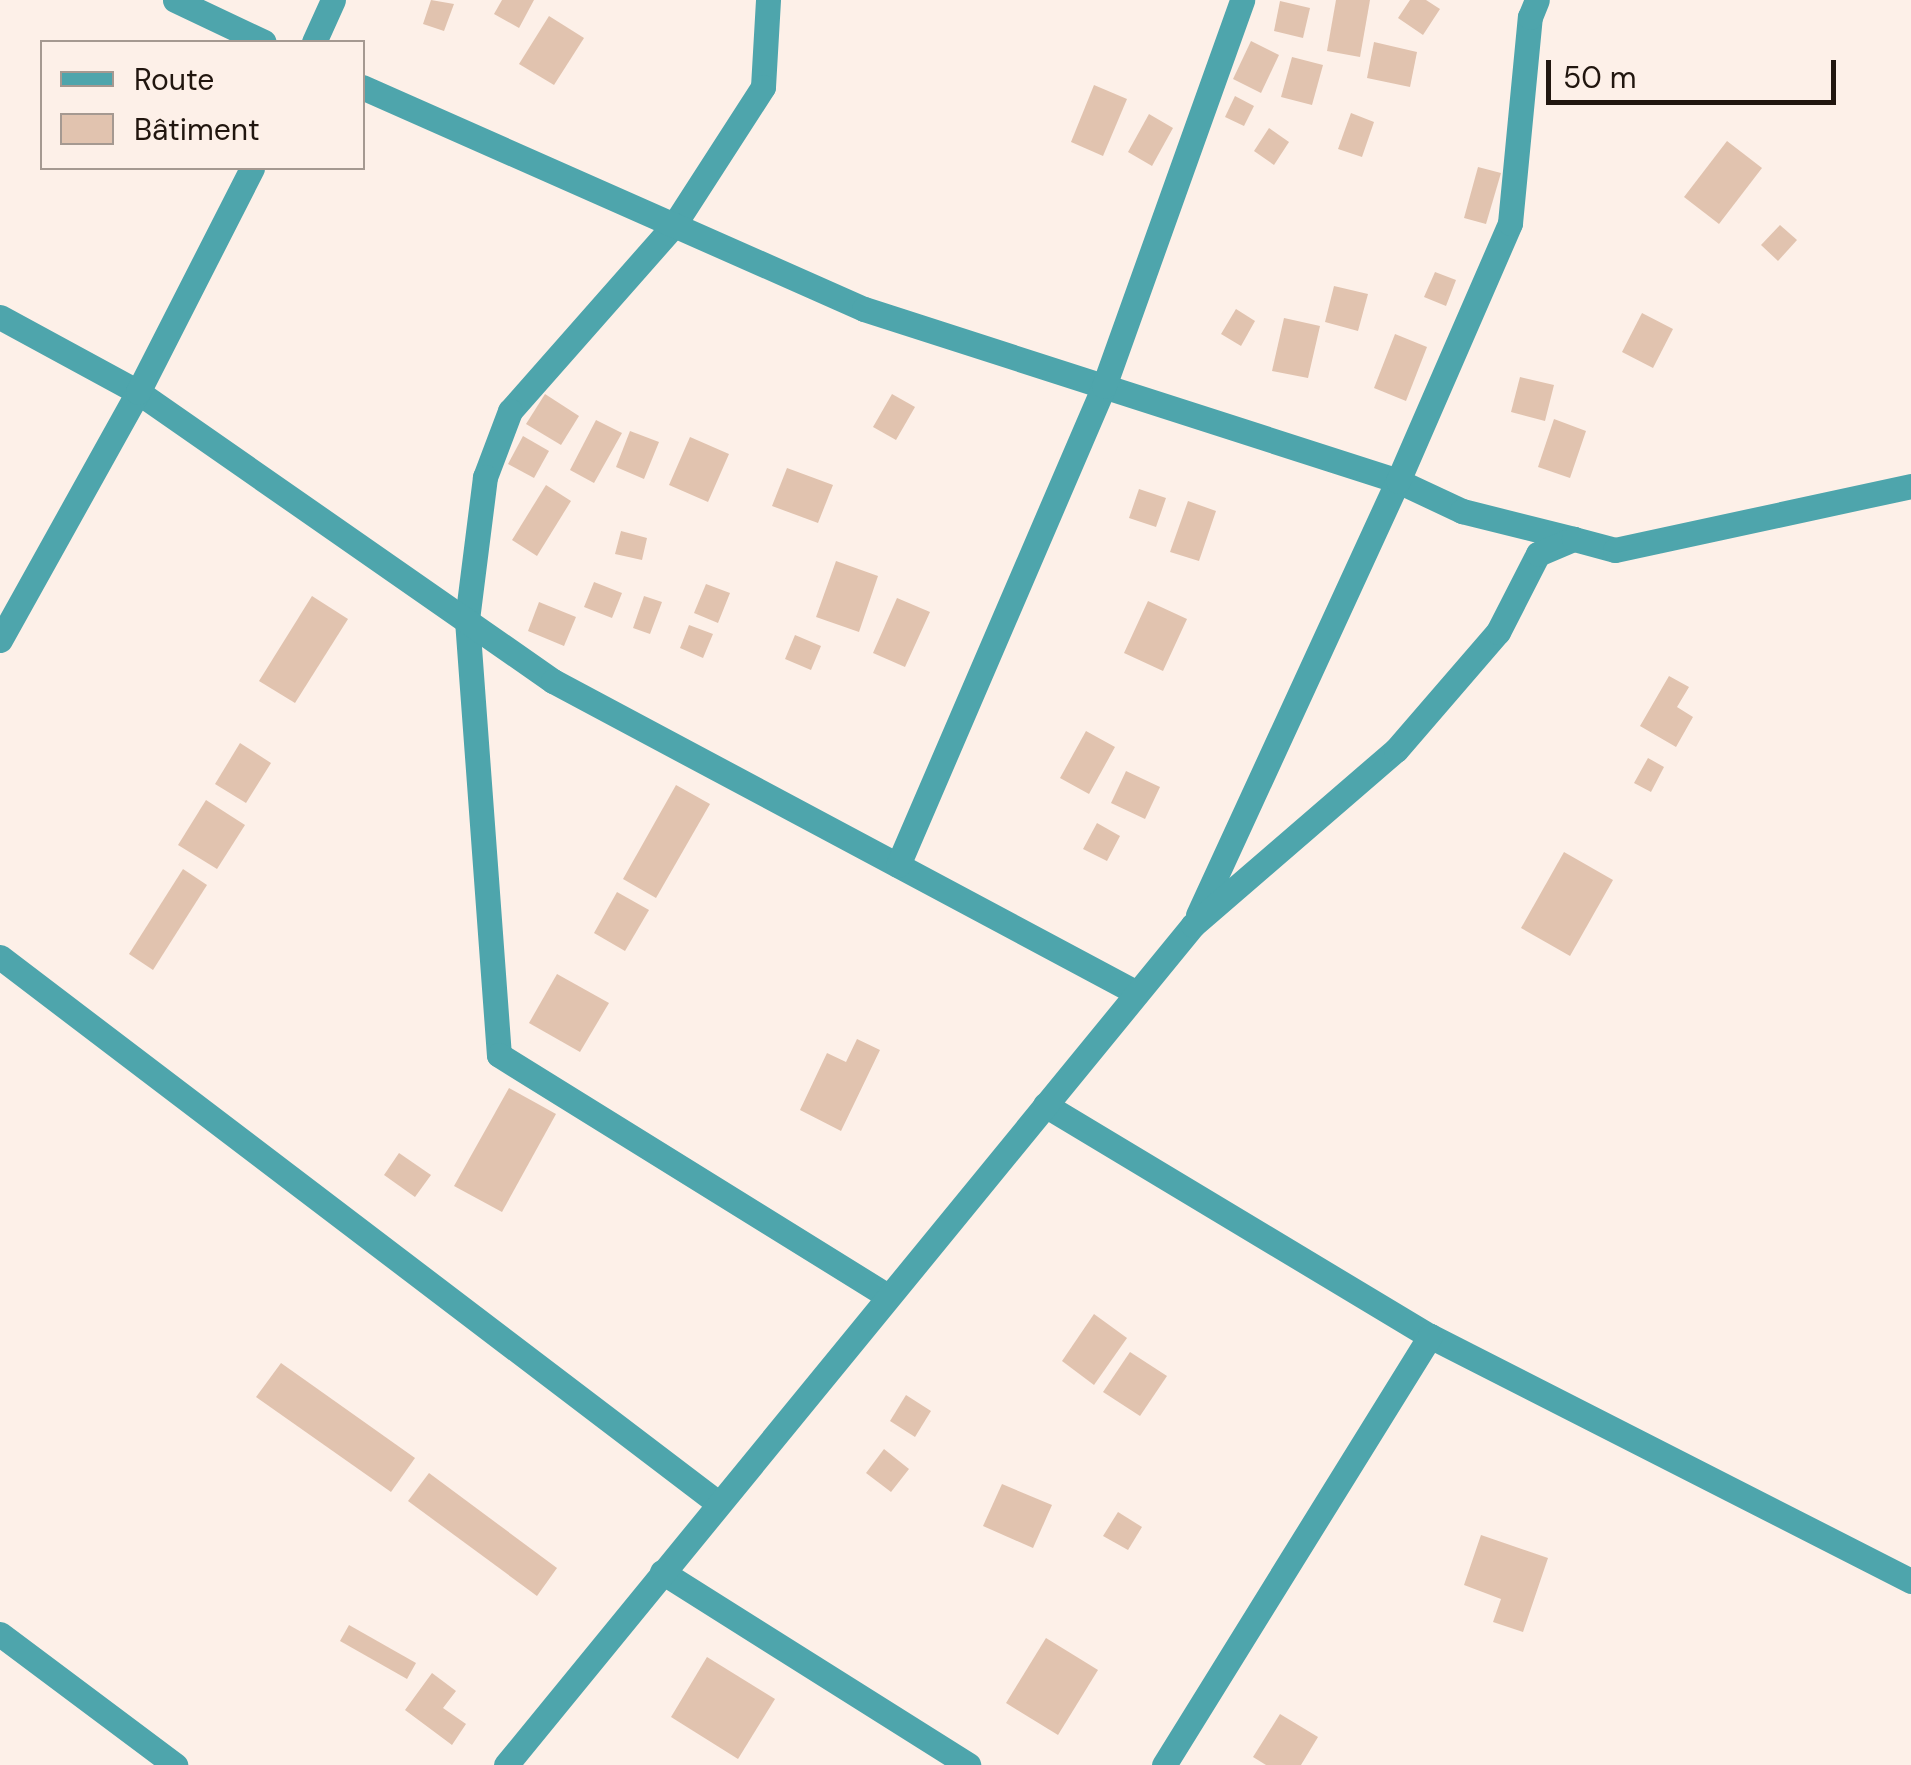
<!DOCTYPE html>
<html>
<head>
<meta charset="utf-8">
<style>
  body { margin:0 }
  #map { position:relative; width:1911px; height:1765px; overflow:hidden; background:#fdf0e8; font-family:"DM Sans",sans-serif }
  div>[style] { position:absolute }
  .building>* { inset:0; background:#e1c3af }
  .minor>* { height:25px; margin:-12.5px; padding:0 12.5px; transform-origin:12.5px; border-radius:12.5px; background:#4ea5ac }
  span { translate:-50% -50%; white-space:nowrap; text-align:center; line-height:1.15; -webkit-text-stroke:8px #fdf0e8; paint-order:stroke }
  .legend { position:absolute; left:40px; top:40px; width:325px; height:130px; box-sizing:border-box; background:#fdf0e8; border:2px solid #a59991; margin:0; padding:12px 18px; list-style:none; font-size:30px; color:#21160f }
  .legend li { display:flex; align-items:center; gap:20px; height:50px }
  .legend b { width:50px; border:2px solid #a59991 }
  .scale { position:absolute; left:1546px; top:60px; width:290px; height:45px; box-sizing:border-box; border:5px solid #21160f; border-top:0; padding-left:12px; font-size:30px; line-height:35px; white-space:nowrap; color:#21160f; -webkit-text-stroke:8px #fdf0e8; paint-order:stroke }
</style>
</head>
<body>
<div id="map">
  <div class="building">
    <div style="clip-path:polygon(431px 0,454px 4px,444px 31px,423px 24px)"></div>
    <div style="clip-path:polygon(502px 0,534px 0,519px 28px,494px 14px)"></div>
    <div style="clip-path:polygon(1336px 0,1370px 0,1360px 57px,1327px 51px)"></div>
    <div style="clip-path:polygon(1410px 0,1426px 0,1440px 9px,1423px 35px,1398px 18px)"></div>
    <div style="clip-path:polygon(1280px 1px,1310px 8px,1303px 38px,1274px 31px)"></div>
    <div style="clip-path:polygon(549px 16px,584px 38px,554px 85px,519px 64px)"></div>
    <div style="clip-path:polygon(1251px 41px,1279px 55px,1261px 93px,1233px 79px)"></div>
    <div style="clip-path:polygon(1374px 42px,1417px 52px,1410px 87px,1367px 78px)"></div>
    <div style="clip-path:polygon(1292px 57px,1323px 65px,1312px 105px,1281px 97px)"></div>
    <div style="clip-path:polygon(1094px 85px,1127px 99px,1103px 156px,1071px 142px)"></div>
    <div style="clip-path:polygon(1235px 96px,1254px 106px,1244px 126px,1225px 117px)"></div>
    <div style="clip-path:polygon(1351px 113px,1374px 122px,1362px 157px,1338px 149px)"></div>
    <div style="clip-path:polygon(1149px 114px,1173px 128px,1152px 166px,1128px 152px)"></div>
    <div style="clip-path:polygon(1269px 128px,1289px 142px,1274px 165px,1254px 151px)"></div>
    <div style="clip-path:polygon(1727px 141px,1762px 168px,1719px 224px,1684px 197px)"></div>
    <div style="clip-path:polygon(1478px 167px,1501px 173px,1486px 224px,1464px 218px)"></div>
    <div style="clip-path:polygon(1780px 225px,1797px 240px,1778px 261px,1761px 245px)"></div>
    <div style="clip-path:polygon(1435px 272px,1456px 280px,1446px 306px,1424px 297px)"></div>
    <div style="clip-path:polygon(1334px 286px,1368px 294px,1358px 331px,1325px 322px)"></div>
    <div style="clip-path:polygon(1236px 309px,1255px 321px,1241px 346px,1221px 334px)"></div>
    <div style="clip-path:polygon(1642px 313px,1673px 329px,1653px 368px,1622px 352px)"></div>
    <div style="clip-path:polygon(1284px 318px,1320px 326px,1308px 378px,1272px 371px)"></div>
    <div style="clip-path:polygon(1395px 334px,1427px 347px,1406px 401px,1374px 388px)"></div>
    <div style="clip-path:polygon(1520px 377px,1554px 385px,1545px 421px,1511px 412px)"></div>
    <div style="clip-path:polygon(545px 394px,579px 416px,561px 445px,526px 424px)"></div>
    <div style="clip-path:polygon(892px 394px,915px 407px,896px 440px,873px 427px)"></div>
    <div style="clip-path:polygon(1554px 419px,1586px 431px,1570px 478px,1538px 467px)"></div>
    <div style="clip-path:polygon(596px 420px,622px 433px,594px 483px,570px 470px)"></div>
    <div style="clip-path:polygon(630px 431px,659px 442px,644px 479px,616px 467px)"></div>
    <div style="clip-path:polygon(523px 436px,549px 451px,534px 478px,508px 464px)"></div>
    <div style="clip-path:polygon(690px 437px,729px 454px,708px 502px,669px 485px)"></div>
    <div style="clip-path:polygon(787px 468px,833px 485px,818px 523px,772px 506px)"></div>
    <div style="clip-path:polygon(546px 485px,571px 501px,537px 556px,512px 540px)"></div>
    <div style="clip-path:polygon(1139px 489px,1166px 498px,1156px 527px,1129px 518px)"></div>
    <div style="clip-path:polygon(1188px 501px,1216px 511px,1199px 561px,1170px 552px)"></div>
    <div style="clip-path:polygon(621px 531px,647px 538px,642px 560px,615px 554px)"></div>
    <div style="clip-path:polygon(836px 561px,878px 576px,859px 632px,816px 617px)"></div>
    <div style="clip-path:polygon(594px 582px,622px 593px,612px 618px,584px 607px)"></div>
    <div style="clip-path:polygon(706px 584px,730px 593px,718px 623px,694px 613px)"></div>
    <div style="clip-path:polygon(312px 596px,348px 619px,295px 703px,259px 681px)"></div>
    <div style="clip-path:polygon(644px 596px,662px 602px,650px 634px,633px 628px)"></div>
    <div style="clip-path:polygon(897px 598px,930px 612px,905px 667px,873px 653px)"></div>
    <div style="clip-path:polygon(1148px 601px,1187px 619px,1163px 671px,1124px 653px)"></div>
    <div style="clip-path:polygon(539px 602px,576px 617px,564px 646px,528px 631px)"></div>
    <div style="clip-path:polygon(689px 625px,713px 634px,703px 658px,680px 648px)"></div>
    <div style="clip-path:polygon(795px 635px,821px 646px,811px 670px,785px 659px)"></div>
    <div style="clip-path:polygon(1669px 676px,1689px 687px,1677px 707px,1693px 717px,1676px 747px,1640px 726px)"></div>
    <div style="clip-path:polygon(1086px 731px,1115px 747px,1089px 794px,1060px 778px)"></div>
    <div style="clip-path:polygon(240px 743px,271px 763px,246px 803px,215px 784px)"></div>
    <div style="clip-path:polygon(1648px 758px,1664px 767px,1651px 792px,1634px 783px)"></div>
    <div style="clip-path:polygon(1126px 771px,1160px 787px,1145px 819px,1111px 803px)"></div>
    <div style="clip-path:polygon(676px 785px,710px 804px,656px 898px,623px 879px)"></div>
    <div style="clip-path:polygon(206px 800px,245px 825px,217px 869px,178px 845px)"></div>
    <div style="clip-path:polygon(1097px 823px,1120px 836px,1107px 861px,1083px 849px)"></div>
    <div style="clip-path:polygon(1564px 852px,1613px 880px,1570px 956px,1521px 928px)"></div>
    <div style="clip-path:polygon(183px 869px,207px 885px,153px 970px,129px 954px)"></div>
    <div style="clip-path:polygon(617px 892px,649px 910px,625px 951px,594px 933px)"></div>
    <div style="clip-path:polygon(557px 974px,609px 1003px,580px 1052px,529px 1023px)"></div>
    <div style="clip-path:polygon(857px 1039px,880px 1050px,841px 1131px,800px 1110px,827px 1053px,846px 1062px)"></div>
    <div style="clip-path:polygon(509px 1088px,556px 1114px,502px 1212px,454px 1186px)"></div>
    <div style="clip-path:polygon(399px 1153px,431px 1175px,415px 1197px,384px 1175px)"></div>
    <div style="clip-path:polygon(1094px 1314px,1127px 1338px,1094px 1385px,1062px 1361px)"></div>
    <div style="clip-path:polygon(1130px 1352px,1167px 1376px,1140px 1416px,1103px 1392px)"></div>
    <div style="clip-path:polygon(281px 1363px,415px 1458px,391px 1492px,256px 1397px)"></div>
    <div style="clip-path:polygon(906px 1395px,931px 1411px,915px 1437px,890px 1421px)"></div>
    <div style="clip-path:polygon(884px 1449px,909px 1469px,891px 1492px,866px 1473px)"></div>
    <div style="clip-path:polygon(429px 1473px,557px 1568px,537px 1596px,408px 1501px)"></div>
    <div style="clip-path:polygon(1002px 1484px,1052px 1505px,1033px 1548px,983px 1526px)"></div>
    <div style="clip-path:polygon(1118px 1512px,1142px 1527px,1128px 1550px,1103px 1536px)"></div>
    <div style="clip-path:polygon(1481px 1535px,1548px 1558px,1523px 1632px,1493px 1622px,1501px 1599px,1464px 1585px)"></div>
    <div style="clip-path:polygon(349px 1625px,416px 1663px,407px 1679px,340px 1641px)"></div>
    <div style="clip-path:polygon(1046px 1638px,1098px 1670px,1058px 1735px,1006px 1703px)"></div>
    <div style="clip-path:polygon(707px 1657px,775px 1699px,738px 1759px,671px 1717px)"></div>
    <div style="clip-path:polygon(432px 1673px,456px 1691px,443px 1708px,466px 1724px,452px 1745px,405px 1710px)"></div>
    <div style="clip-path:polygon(1280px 1714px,1318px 1737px,1301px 1765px,1266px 1765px,1253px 1757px)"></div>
  </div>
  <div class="minor">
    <div style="left:175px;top:0;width:98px;rotate:25.3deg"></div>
    <div style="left:768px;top:0;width:87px;rotate:93.3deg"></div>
    <div style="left:763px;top:87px;width:164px;rotate:122.8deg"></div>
    <div style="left:674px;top:225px;width:248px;rotate:131.4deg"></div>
    <div style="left:510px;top:411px;width:71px;rotate:110.7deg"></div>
    <div style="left:485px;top:477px;width:144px;rotate:97.2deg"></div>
    <div style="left:467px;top:620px;width:436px;rotate:85.8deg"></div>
    <div style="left:499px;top:1055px;width:458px;rotate:31.8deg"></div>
    <div style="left:314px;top:42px;width:46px;rotate:-65.7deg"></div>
    <div style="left:362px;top:87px;width:549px;rotate:23.86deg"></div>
    <div style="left:864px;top:309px;width:561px;rotate:17.85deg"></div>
    <div style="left:1398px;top:481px;width:71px;rotate:25.1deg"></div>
    <div style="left:1462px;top:511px;width:115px;rotate:14deg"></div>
    <div style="left:0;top:317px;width:157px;rotate:28.5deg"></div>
    <div style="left:138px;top:392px;width:506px;rotate:34.85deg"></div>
    <div style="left:553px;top:681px;width:662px;rotate:28.11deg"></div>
    <div style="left:0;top:640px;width:284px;rotate:-60.9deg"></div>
    <div style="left:138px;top:392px;width:251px;rotate:-63deg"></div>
    <div style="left:898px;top:865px;width:521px;rotate:-66.73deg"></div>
    <div style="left:1104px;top:386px;width:410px;rotate:-70.3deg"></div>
    <div style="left:1198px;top:915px;width:478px;rotate:-65.3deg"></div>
    <div style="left:1398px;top:481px;width:281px;rotate:-66.5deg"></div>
    <div style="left:1510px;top:223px;width:207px;rotate:-84.5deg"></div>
    <div style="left:1530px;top:17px;width:18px;rotate:-68deg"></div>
    <div style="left:0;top:957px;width:902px;rotate:37.25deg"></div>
    <div style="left:1045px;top:1105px;width:449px;rotate:31deg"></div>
    <div style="left:1430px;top:1336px;width:540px;rotate:26.99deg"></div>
    <div style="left:662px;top:1572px;width:362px;rotate:32.2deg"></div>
    <div style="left:0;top:1634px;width:219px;rotate:36.8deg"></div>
    <div style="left:506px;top:1765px;width:1085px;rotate:-50.72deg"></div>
    <div style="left:1193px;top:925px;width:268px;rotate:-40.8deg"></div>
    <div style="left:1396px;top:750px;width:156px;rotate:-49.2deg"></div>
    <div style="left:1498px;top:632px;width:88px;rotate:-62.9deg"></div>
    <div style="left:1538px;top:554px;width:39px;rotate:-23deg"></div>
    <div style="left:1574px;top:539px;width:42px;rotate:15deg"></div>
    <div style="left:1615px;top:550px;width:303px;rotate:-12.2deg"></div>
    <div style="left:1164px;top:1765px;width:505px;rotate:-58.2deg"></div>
  </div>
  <ul class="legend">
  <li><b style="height:12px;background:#4ea5ac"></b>Route</li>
  <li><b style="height:28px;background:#e1c3af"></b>Bâtiment</li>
  </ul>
  <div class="scale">50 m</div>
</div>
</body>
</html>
